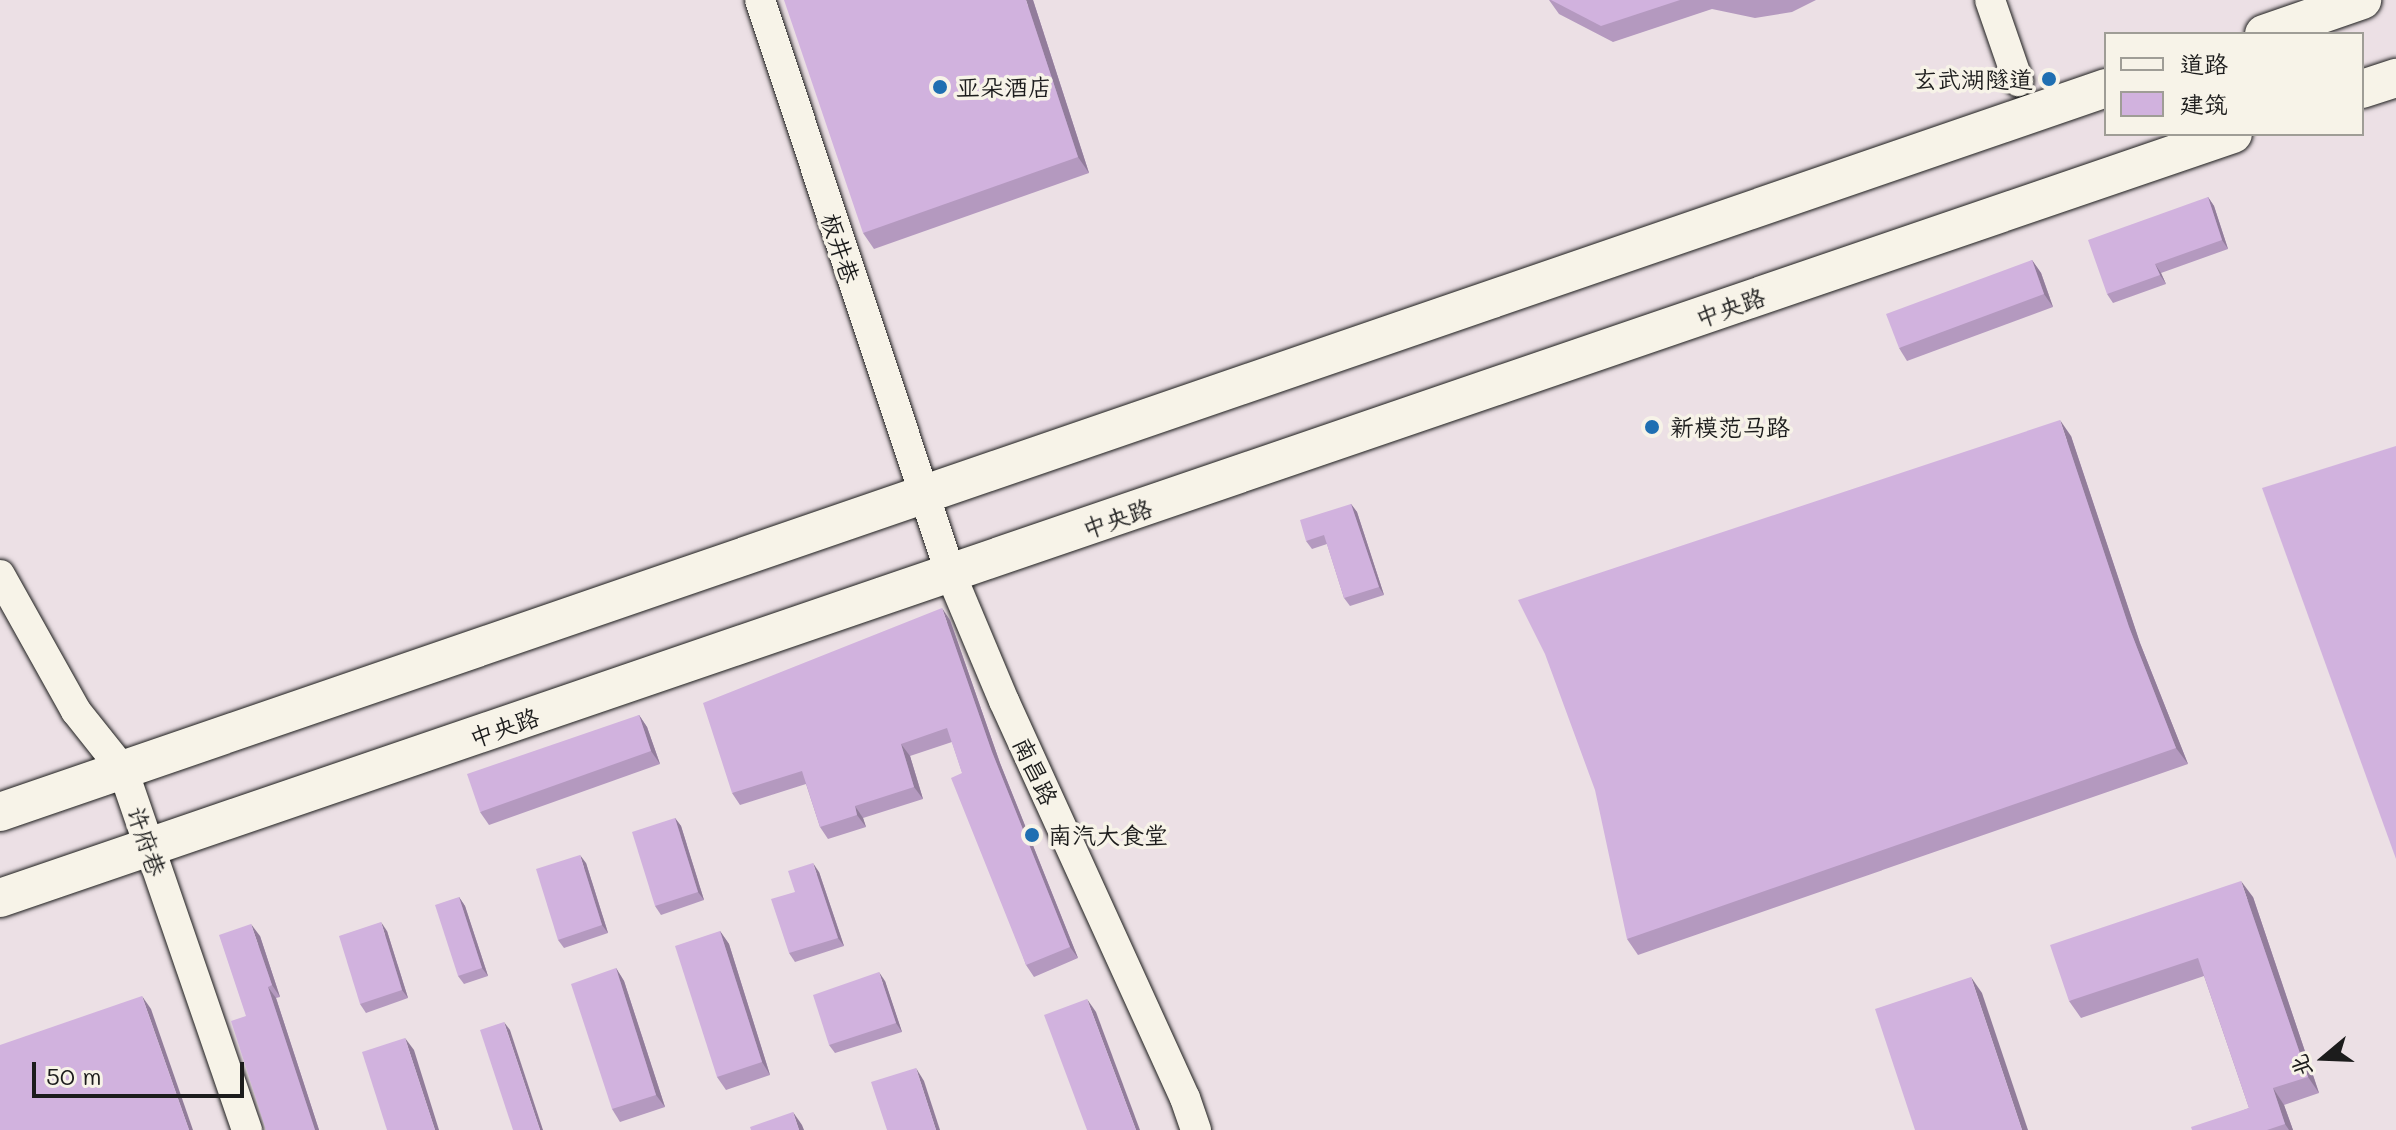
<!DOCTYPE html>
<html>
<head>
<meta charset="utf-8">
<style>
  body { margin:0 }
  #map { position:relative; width:2396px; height:1130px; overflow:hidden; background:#ece0e5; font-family:Mali,"LXGW WenKai TC",sans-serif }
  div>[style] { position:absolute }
  .roads { filter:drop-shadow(0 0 2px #1c1c1c) drop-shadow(0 0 2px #1c1c1c) }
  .minor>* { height:30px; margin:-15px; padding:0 15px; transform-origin:15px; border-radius:15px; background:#f7f3e8 }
  .major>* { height:38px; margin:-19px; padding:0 19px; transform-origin:19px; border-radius:19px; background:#f7f3e8 }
  .wall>* { inset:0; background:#b499bf }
  .shaded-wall>* { inset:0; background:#927d9b }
  .building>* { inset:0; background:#d1b2de }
  .dots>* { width:22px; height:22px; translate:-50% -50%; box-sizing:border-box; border:4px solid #f7f3e8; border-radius:50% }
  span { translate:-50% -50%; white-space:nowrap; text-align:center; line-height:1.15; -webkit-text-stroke:7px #f7f3e8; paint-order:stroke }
  .poi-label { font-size:24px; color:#1c1c1c }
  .right { translate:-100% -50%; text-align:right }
  .left { translate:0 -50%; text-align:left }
  .street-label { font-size:24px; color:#1c1c1c }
  .legend { position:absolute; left:2104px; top:32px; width:260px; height:104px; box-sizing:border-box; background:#f7f3e8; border:2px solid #9f9d96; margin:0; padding:10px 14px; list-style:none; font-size:24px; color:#1c1c1c }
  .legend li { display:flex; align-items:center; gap:16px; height:40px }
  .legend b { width:40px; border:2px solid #9f9d96 }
  .north { position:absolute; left:2284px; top:1018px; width:80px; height:80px; -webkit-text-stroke:6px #f7f3e8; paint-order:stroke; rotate:251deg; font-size:22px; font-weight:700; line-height:32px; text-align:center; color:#1c1c1c }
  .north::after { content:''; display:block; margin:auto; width:28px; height:36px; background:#1c1c1c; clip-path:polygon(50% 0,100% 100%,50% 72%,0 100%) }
  .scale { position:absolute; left:32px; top:1062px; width:212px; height:36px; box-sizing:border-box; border:4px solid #1c1c1c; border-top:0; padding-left:10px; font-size:24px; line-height:28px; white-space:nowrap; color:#1c1c1c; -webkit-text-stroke:6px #f7f3e8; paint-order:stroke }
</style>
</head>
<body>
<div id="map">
  <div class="roads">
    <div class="minor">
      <div style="left:760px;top:0;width:606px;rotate:71.62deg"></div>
      <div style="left:951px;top:575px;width:137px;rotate:67.2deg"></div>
      <div style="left:1004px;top:701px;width:436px;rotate:65.5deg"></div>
      <div style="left:1185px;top:1098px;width:34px;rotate:71deg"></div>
      <div style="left:1990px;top:0;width:86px;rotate:70.9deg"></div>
      <div style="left:0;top:575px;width:156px;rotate:60.8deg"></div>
      <div style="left:76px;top:711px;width:75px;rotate:51.5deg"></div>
      <div style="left:123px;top:770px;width:381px;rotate:71deg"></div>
    </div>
    <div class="major">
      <div style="left:2264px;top:34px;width:104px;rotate:-19.1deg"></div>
      <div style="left:2362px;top:89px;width:36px;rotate:-18deg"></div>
      <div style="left:0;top:812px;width:2227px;rotate:-18.97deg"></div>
      <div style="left:0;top:898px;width:2360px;rotate:-18.89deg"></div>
    </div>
  </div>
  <div class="wall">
    <div style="clip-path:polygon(1033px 0,1089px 173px,874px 249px,863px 233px)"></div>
    <div style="clip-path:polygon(1549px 0,1816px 0,1792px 12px,1755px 18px,1712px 9px,1613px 42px,1559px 14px)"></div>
    <div style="clip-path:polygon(2208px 197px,2214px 206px,2228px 249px,2161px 273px,2166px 284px,2113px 303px,2107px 294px)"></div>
    <div style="clip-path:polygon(2032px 260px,2041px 273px,2053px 307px,1907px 361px,1899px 348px)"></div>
    <div style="clip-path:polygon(2071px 436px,2140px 643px,2188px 764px,1638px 955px,1627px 939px)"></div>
    <div style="clip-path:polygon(1351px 504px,1357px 512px,1384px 595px,1350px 606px,1344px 598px,1327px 544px,1312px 549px,1306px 541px)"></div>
    <div style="clip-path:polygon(950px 620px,1000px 763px,1078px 958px,1034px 977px,1026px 965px,952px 742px,910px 756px,923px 799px,863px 818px,866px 827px,828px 839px,820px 827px,806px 784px,740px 805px,732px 793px)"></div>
    <div style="clip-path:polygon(639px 715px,647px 727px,660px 764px,489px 825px,480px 812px)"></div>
    <div style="clip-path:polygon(675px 818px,681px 826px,704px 900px,661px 915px,655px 906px)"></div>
    <div style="clip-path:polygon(586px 863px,608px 933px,564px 948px,558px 940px)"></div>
    <div style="clip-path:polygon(819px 872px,844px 946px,795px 962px,789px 953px,795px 892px)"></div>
    <div style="clip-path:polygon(459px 897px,465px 906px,488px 976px,464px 984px,458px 976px)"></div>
    <div style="clip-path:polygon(2253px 897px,2319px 1093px,2284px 1105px,2293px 1130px,2192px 1130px,2249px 1108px,2204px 976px,2081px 1018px,2069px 1001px)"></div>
    <div style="clip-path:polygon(387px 931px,408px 998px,366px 1013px,360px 1004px)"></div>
    <div style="clip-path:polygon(720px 931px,729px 944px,770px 1075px,726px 1090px,717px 1077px)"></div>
    <div style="clip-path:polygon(260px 936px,280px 997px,276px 998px,319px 1130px,266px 1130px,246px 1016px)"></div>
    <div style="clip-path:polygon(616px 968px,624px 981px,665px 1107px,620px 1122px,612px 1109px)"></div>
    <div style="clip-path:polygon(885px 981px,902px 1032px,835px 1053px,829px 1045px)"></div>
  </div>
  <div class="shaded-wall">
    <div style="clip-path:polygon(1026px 0,1033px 0,1089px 173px,1078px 157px)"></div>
    <div style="clip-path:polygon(2208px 197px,2214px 206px,2228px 249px,2222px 240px)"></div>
    <div style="clip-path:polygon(2032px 260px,2041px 273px,2053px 307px,2044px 294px)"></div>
    <div style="clip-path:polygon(2155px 264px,2161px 273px,2166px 284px,2160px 275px)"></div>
    <div style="clip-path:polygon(2060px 420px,2071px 436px,2140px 643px,2188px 764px,2176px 748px,2129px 627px)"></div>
    <div style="clip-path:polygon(1351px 504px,1357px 512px,1384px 595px,1379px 587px)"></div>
    <div style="clip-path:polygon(942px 608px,950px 620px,1000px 763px,1078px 958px,1070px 947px,992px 752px)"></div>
    <div style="clip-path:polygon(639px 715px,647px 727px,660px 764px,651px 751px)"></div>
    <div style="clip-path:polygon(901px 744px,910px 756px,923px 799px,914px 787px)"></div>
    <div style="clip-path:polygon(855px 806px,863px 818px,866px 827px,857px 815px)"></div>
    <div style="clip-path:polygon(675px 818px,681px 826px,704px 900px,698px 892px)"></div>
    <div style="clip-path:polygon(580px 855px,586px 863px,608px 933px,602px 925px)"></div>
    <div style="clip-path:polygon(813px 863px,819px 872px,844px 946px,838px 938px)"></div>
    <div style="clip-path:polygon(2241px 881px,2253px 897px,2319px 1093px,2308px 1077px)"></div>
    <div style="clip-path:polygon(459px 897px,465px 906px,488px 976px,482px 968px)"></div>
    <div style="clip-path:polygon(381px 922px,387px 931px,408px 998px,402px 990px)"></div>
    <div style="clip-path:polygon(251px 924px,260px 936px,280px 997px,272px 985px)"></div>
    <div style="clip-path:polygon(720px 931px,729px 944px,770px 1075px,762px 1062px)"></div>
    <div style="clip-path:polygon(616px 968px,624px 981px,665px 1107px,656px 1095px)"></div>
    <div style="clip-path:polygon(879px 972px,885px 981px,902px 1032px,896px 1023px)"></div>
    <div style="clip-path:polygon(1971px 977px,1982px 993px,2028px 1130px,2022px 1130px)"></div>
    <div style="clip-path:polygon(268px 987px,276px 998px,319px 1130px,315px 1130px)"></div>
    <div style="clip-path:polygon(142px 996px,151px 1009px,193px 1130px,189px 1130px)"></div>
    <div style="clip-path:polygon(1087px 999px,1096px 1012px,1140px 1130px,1136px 1130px)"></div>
    <div style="clip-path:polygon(504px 1022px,510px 1030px,543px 1130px,540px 1130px)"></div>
    <div style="clip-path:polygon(405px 1038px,414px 1050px,439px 1130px,435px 1130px)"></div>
    <div style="clip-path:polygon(916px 1068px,924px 1081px,940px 1130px,936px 1130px)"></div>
    <div style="clip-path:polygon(2273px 1088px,2284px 1105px,2293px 1130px,2289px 1130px,2285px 1124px)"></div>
    <div style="clip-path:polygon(793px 1112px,802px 1125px,804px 1130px,799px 1130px)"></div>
  </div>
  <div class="building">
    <div style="clip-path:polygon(784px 0,1026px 0,1078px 157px,863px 233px)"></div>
    <div style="clip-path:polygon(1551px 0,1680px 0,1601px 26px)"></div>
    <div style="clip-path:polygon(2208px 197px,2222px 240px,2155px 264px,2160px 275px,2107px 294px,2088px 240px)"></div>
    <div style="clip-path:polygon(2032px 260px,2044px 294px,1899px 348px,1886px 314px)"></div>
    <div style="clip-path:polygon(2060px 420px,2129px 627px,2176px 748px,1627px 939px,1595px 790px,1545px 654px,1518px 600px)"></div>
    <div style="clip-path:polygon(2396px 446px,2396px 859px,2262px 488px)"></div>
    <div style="clip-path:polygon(1351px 504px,1379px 587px,1344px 598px,1324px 535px,1306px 541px,1300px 520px)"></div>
    <div style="clip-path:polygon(942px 608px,992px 752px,1070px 947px,1026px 965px,951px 778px,962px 773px,947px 728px,901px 744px,914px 787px,855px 806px,857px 815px,820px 827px,802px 771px,732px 793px,703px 703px)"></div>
    <div style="clip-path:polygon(639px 715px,651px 751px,480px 812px,467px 774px)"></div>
    <div style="clip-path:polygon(675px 818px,698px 892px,655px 906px,632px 832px)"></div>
    <div style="clip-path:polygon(580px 855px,602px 925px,558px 940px,536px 869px)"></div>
    <div style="clip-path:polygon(813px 863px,838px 938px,789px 953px,771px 899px,795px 892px,788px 871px)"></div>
    <div style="clip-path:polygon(2241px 881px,2308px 1077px,2273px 1088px,2285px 1124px,2267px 1130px,2192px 1130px,2191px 1127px,2249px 1108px,2198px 958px,2069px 1001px,2050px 945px)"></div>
    <div style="clip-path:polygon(459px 897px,482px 968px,458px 976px,435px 905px)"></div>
    <div style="clip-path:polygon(381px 922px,402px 990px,360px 1004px,339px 936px)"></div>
    <div style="clip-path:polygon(251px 924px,272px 985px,268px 987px,315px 1130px,266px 1130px,231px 1021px,246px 1016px,219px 935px)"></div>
    <div style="clip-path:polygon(720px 931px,762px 1062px,717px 1077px,675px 946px)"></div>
    <div style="clip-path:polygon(616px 968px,656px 1095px,612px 1109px,571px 984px)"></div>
    <div style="clip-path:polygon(879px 972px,896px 1023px,829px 1045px,813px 995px)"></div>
    <div style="clip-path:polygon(1971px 977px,2022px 1130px,1915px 1130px,1875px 1009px)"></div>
    <div style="clip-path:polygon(142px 996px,189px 1130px,0 1130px,0 1045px)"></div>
    <div style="clip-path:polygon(1087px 999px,1136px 1130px,1087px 1130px,1044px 1015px)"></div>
    <div style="clip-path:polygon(504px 1022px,540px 1130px,513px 1130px,480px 1030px)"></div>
    <div style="clip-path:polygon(405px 1038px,435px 1130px,387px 1130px,362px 1052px)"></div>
    <div style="clip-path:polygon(916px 1068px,936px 1130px,887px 1130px,871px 1082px)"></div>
    <div style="clip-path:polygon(793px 1112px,799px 1130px,751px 1130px,750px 1127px)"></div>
  </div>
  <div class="dots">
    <div style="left:2049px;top:79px;background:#1f6fb2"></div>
    <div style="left:940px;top:87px;background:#1f6fb2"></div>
    <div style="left:1652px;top:427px;background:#1f6fb2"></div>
    <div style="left:1032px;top:835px;background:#1f6fb2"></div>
  </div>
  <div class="poi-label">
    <span class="right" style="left:2033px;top:79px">玄武湖隧道</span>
    <span class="left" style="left:956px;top:87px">亚朵酒店</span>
    <span class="left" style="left:1670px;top:427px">新模范马路</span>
    <span class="left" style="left:1048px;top:835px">南汽大食堂</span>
  </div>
  <div class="street-label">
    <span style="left:841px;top:248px;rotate:72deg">板井巷</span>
    <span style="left:1730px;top:307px;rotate:-19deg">中央路</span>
    <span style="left:1117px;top:518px;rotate:-19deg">中央路</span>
    <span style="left:504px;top:727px;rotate:-19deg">中央路</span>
    <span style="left:1036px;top:771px;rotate:65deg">南昌路</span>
    <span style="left:147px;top:841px;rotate:71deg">许府巷</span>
  </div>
  <ul class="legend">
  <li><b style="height:10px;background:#f7f3e8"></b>道路</li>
  <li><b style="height:22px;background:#d1b2de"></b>建筑</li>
  </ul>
  <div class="north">北</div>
  <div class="scale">50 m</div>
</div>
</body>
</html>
